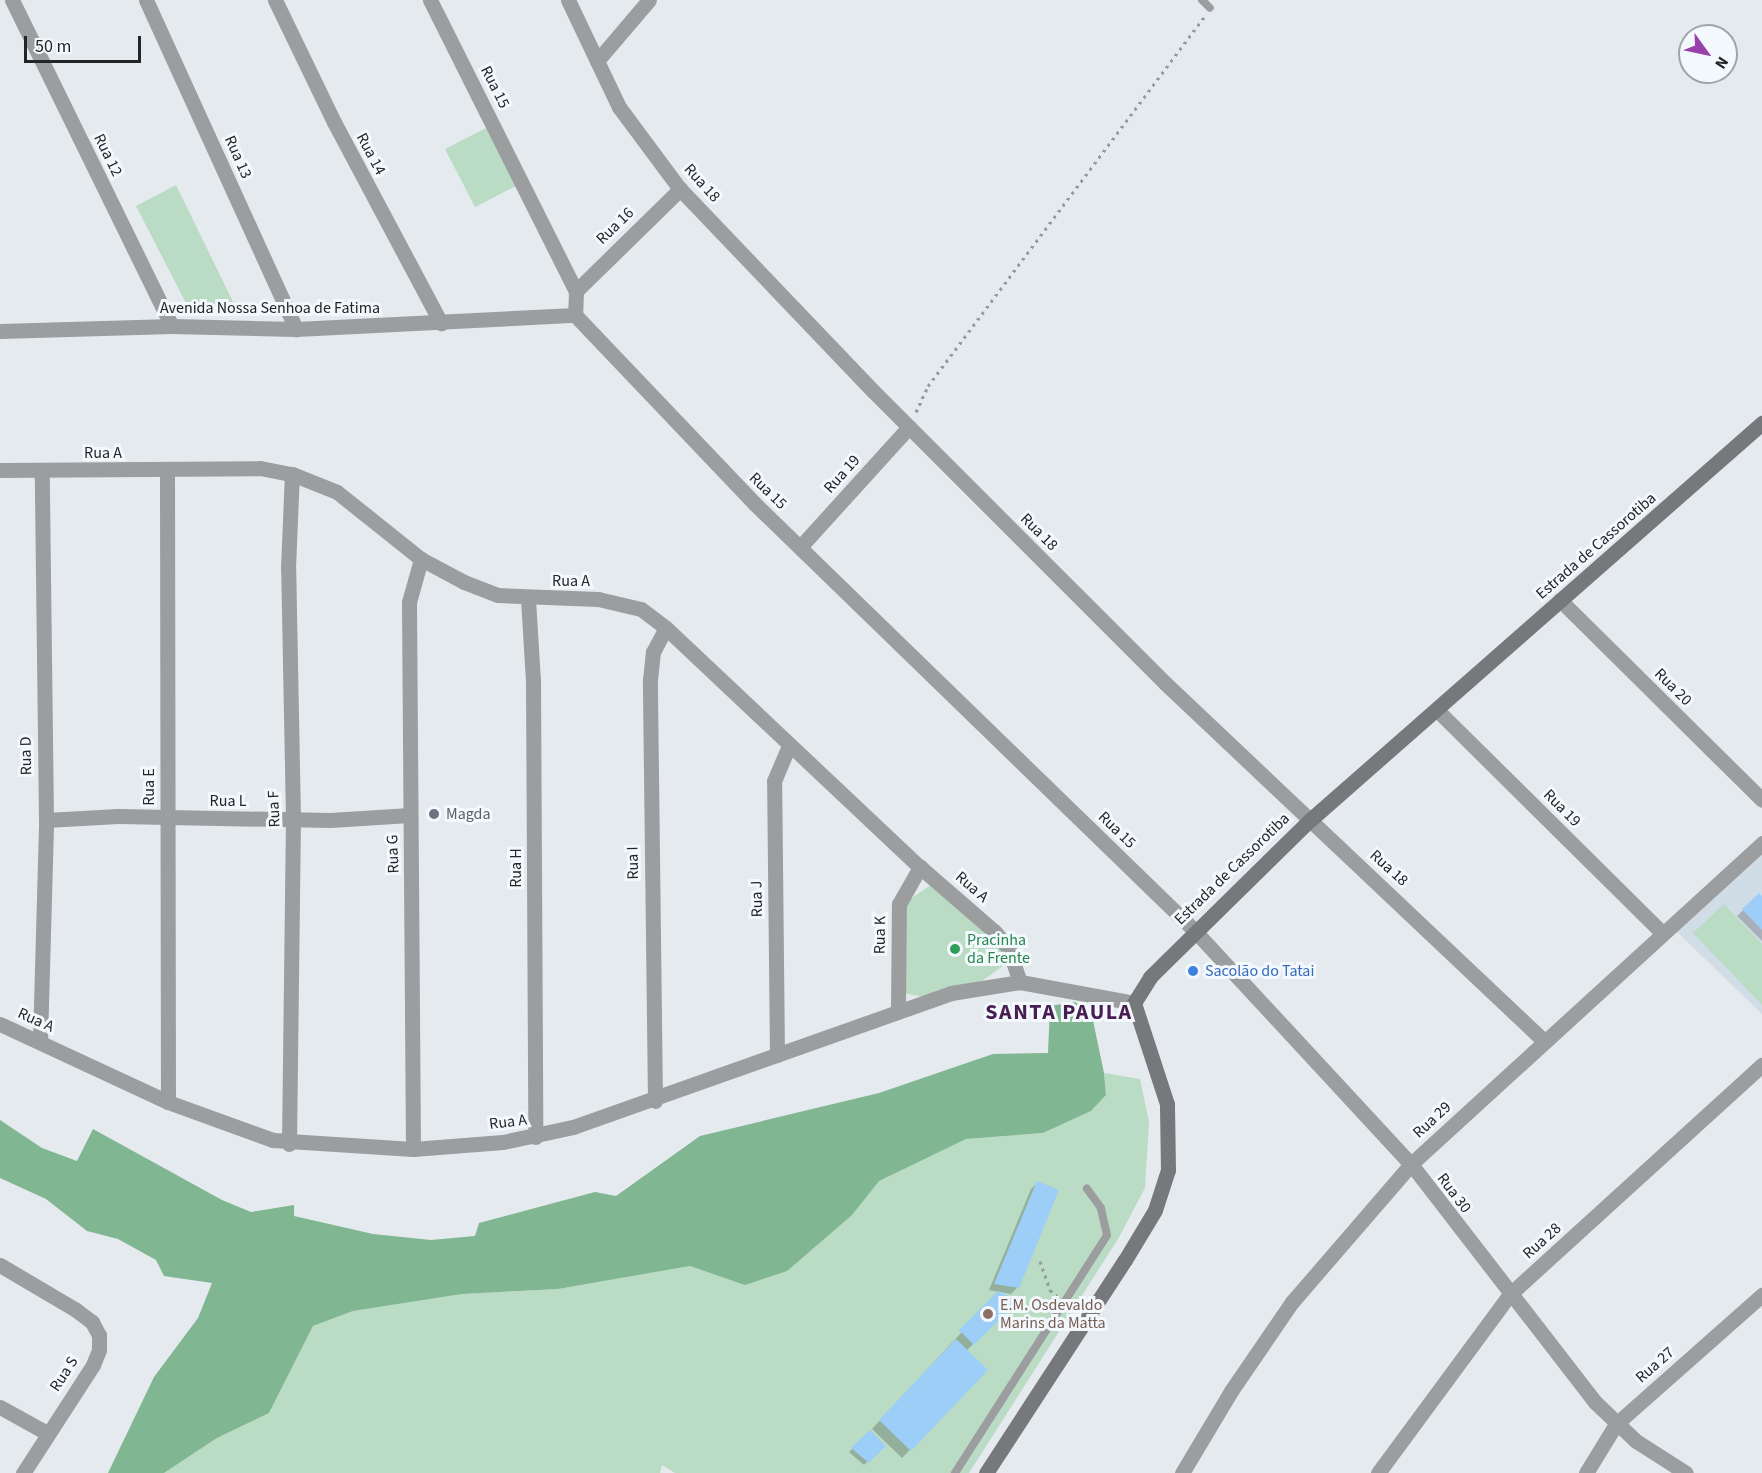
<!DOCTYPE html>
<html>
<head>
<meta charset="utf-8">
<style>
  body { margin:0 }
  #map { position:relative; width:1762px; height:1473px; overflow:hidden; background:#e5eaef; font-family:"Source Sans 3",sans-serif }
  div>[style] { position:absolute }
  .built>* { inset:0; background:#d1dde6 }
  .green>* { inset:0; background:#badbc4 }
  .forest>* { inset:0; background:#80b692 }
  .shadow>* { inset:0; background:#0003 }
  .building>* { inset:0; background:#9dcef7 }
  .path>* { height:3px; margin-top:-1.5px; transform-origin:0; background:repeating-linear-gradient(90deg,#969a9e 0 3px,transparent 0 7.5px) }
  .service>* { height:8px; margin:-4px; padding:0 4px; transform-origin:4px; border-radius:4px; background:#9b9d9f }
  .minor>* { height:15px; margin:-7.5px; padding:0 7.5px; transform-origin:7.5px; border-radius:7.5px; background:#9b9d9f }
  .secondary>* { height:15px; margin:-7.5px; padding:0 7.5px; transform-origin:7.5px; border-radius:7.5px; background:#76787b }
  .dots>* { width:16px; height:16px; translate:-50% -50%; box-sizing:border-box; border:3px solid #f3f8fc; border-radius:50% }
  span { translate:-50% -50%; white-space:nowrap; text-align:center; line-height:1.15; -webkit-text-stroke:6px #f3f8fc; paint-order:stroke }
  .street-label { font-size:16px; color:#232527 }
  .worship-label { font-size:16px; color:#5b616d }
  .left { translate:0 -50%; text-align:left }
  .leisure-label { font-size:16px; color:#27864d }
  .shop-label { font-size:16px; color:#366cbe }
  .education-label { font-size:16px; color:#785e54 }
  .district-label { font-size:22px; color:#481d51; font-weight:700; letter-spacing:1.5px }
  .north { position:absolute; left:1678px; top:24px; width:60px; height:60px; box-sizing:border-box; background:#f3f8fc; border:2px solid #a0a4a7; border-radius:50%; rotate:123deg; font-size:16px; font-weight:700; line-height:24px; text-align:center; color:#232527 }
  .north::after { content:''; display:block; margin:auto; width:21px; height:27px; background:#9940ab; clip-path:polygon(50% 0,100% 100%,50% 72%,0 100%) }
  .scale { position:absolute; left:24px; top:36px; width:117px; height:27px; box-sizing:border-box; border:3px solid #232527; border-top:0; padding-left:8px; font-size:18px; line-height:21px; white-space:nowrap; color:#232527; -webkit-text-stroke:4px #f3f8fc; paint-order:stroke }
</style>
</head>
<body>
<div id="map">
  <div class="built">
    <div style="clip-path:polygon(1762px 852px,1762px 1014px,1675px 930px)"></div>
  </div>
  <div class="green">
    <div style="clip-path:polygon(486px 128px,516px 186px,475px 207px,445px 149px)"></div>
    <div style="clip-path:polygon(176px 185px,236px 308px,189px 309px,136px 206px)"></div>
    <div style="clip-path:polygon(931px 885px,1005px 947px,1007px 963px,982px 981px,925px 997px,907px 994px,901px 986px,907px 901px)"></div>
    <div style="clip-path:polygon(1724px 904px,1762px 944px,1762px 1005px,1693px 933px)"></div>
    <div style="clip-path:polygon(1104px 1073px,1140px 1079px,1149px 1122px,1145px 1188px,1118px 1239px,969px 1473px,675px 1473px,662px 1465px,660px 1473px,164px 1473px,217px 1438px,269px 1413px,313px 1326px,353px 1311px,462px 1294px,558px 1289px,690px 1266px,746px 1285px,852px 1215px,878px 1181px,966px 1139px,1043px 1133px,1091px 1111px,1106px 1095px)"></div>
  </div>
  <div class="forest">
    <div style="clip-path:polygon(1075px 1002px,1091px 1011px,1104px 1073px,1106px 1095px,1091px 1111px,1043px 1133px,966px 1139px,879px 1181px,852px 1215px,787px 1271px,745px 1285px,690px 1266px,558px 1289px,462px 1294px,353px 1311px,313px 1326px,269px 1413px,217px 1438px,164px 1473px,108px 1473px,154px 1377px,198px 1318px,212px 1283px,164px 1276px,156px 1260px,118px 1239px,87px 1231px,46px 1199px,0 1178px,0 1120px,42px 1148px,77px 1161px,93px 1129px,222px 1200px,251px 1212px,294px 1205px,294px 1216px,373px 1234px,431px 1240px,475px 1236px,479px 1223px,595px 1192px,616px 1196px,700px 1136px,879px 1093px,993px 1054px,1048px 1053px,1050px 1006px)"></div>
  </div>
  <div class="shadow">
    <div style="clip-path:polygon(1759px 895px,1762px 898px,1762px 941px,1737px 916px)"></div>
    <div style="clip-path:polygon(1037px 1183px,1018px 1287px,1011px 1294px,989px 1290px,1031px 1189px)"></div>
    <div style="clip-path:polygon(998px 1293px,1016px 1302px,966px 1351px,986px 1370px,902px 1458px,872px 1429px)"></div>
    <div style="clip-path:polygon(870px 1432px,883px 1446px,864px 1465px,849px 1452px)"></div>
  </div>
  <div class="building">
    <div style="clip-path:polygon(1759px 893px,1762px 896px,1762px 930px,1742px 909px)"></div>
    <div style="clip-path:polygon(1037px 1181px,1059px 1190px,1019px 1288px,994px 1284px)"></div>
    <div style="clip-path:polygon(998px 1291px,1018px 1301px,974px 1345px,959px 1330px)"></div>
    <div style="clip-path:polygon(956px 1339px,988px 1370px,911px 1451px,879px 1420px)"></div>
    <div style="clip-path:polygon(870px 1430px,886px 1446px,869px 1463px,851px 1448px)"></div>
  </div>
  <div class="path">
    <div style="left:916px;top:412px;width:29px;rotate:-65deg"></div>
    <div style="left:928px;top:386px;width:462px;rotate:-53.2deg"></div>
    <div style="left:1040px;top:1261px;width:31px;rotate:71deg"></div>
    <div style="left:1050px;top:1290px;width:9px;rotate:41deg"></div>
  </div>
  <div class="service">
    <div style="left:1202px;top:0;width:11px;rotate:45deg"></div>
    <div style="left:955px;top:1473px;width:282px;rotate:-57.4deg"></div>
    <div style="left:1107px;top:1235px;width:28px;rotate:-103deg"></div>
    <div style="left:1101px;top:1208px;width:24px;rotate:-126deg"></div>
  </div>
  <div class="minor">
    <div style="left:12px;top:0;width:363px;rotate:63.9deg"></div>
    <div style="left:146px;top:0;width:362px;rotate:65.5deg"></div>
    <div style="left:275px;top:0;width:136px;rotate:64.2deg"></div>
    <div style="left:334px;top:122px;width:228px;rotate:62deg"></div>
    <div style="left:430px;top:0;width:326px;rotate:63.4deg"></div>
    <div style="left:576px;top:291px;width:24px;rotate:92deg"></div>
    <div style="left:575px;top:315px;width:260px;rotate:46.4deg"></div>
    <div style="left:754px;top:503px;width:613px;rotate:44.14deg"></div>
    <div style="left:1194px;top:930px;width:319px;rotate:47.2deg"></div>
    <div style="left:1411px;top:1164px;width:301px;rotate:52.3deg"></div>
    <div style="left:1595px;top:1402px;width:57px;rotate:43.6deg"></div>
    <div style="left:1636px;top:1441px;width:59px;rotate:32.6deg"></div>
    <div style="left:568px;top:0;width:119px;rotate:64.5deg"></div>
    <div style="left:619px;top:107px;width:102px;rotate:53.4deg"></div>
    <div style="left:680px;top:189px;width:279px;rotate:46.3deg"></div>
    <div style="left:873px;top:391px;width:413px;rotate:45deg"></div>
    <div style="left:1165px;top:683px;width:521px;rotate:43.37deg"></div>
    <div style="left:597px;top:61px;width:80px;rotate:-49.6deg"></div>
    <div style="left:576px;top:291px;width:146px;rotate:-44.4deg"></div>
    <div style="left:0;top:331px;width:172px;rotate:-1.7deg"></div>
    <div style="left:172px;top:326px;width:124px;rotate:1.4deg"></div>
    <div style="left:296px;top:329px;width:279px;rotate:-2.9deg"></div>
    <div style="left:0;top:470px;width:260px;rotate:-0.4deg"></div>
    <div style="left:260px;top:468px;width:33px;rotate:11deg"></div>
    <div style="left:292px;top:474px;width:48px;rotate:21.8deg"></div>
    <div style="left:337px;top:492px;width:107px;rotate:38.6deg"></div>
    <div style="left:421px;top:559px;width:49px;rotate:28.1deg"></div>
    <div style="left:464px;top:582px;width:36px;rotate:21deg"></div>
    <div style="left:498px;top:595px;width:100px;rotate:2.3deg"></div>
    <div style="left:598px;top:599px;width:44px;rotate:13.1deg"></div>
    <div style="left:641px;top:609px;width:31px;rotate:37deg"></div>
    <div style="left:666px;top:628px;width:349px;rotate:43.3deg"></div>
    <div style="left:920px;top:867px;width:99px;rotate:40.9deg"></div>
    <div style="left:995px;top:932px;width:22px;rotate:51deg"></div>
    <div style="left:1009px;top:949px;width:35px;rotate:72deg"></div>
    <div style="left:167px;top:471px;width:631px;rotate:89.91deg"></div>
    <div style="left:801px;top:546px;width:161px;rotate:-47.8deg"></div>
    <div style="left:528px;top:599px;width:81px;rotate:86.5deg"></div>
    <div style="left:533px;top:680px;width:457px;rotate:89.7deg"></div>
    <div style="left:1560px;top:600px;width:284px;rotate:44.7deg"></div>
    <div style="left:1437px;top:710px;width:317px;rotate:44.7deg"></div>
    <div style="left:46px;top:820px;width:72px;rotate:-3.2deg"></div>
    <div style="left:118px;top:816px;width:212px;rotate:1.1deg"></div>
    <div style="left:330px;top:820px;width:80px;rotate:-3.6deg"></div>
    <div style="left:898px;top:1010px;width:106px;rotate:-89.5deg"></div>
    <div style="left:899px;top:904px;width:43px;rotate:-60.4deg"></div>
    <div style="left:0;top:1024px;width:185px;rotate:24.9deg"></div>
    <div style="left:168px;top:1102px;width:112px;rotate:19.9deg"></div>
    <div style="left:273px;top:1140px;width:140px;rotate:3.7deg"></div>
    <div style="left:413px;top:1149px;width:90px;rotate:-4.4deg"></div>
    <div style="left:503px;top:1142px;width:72px;rotate:-12.1deg"></div>
    <div style="left:573px;top:1127px;width:401px;rotate:-19.5deg"></div>
    <div style="left:951px;top:993px;width:70px;rotate:-9.1deg"></div>
    <div style="left:1020px;top:982px;width:116px;rotate:10.4deg"></div>
    <div style="left:40px;top:1041px;width:221px;rotate:-88.4deg"></div>
    <div style="left:46px;top:820px;width:349px;rotate:-90.7deg"></div>
    <div style="left:777px;top:1055px;width:274px;rotate:-90.6deg"></div>
    <div style="left:774px;top:781px;width:39px;rotate:-67deg"></div>
    <div style="left:655px;top:1101px;width:421px;rotate:-90.7deg"></div>
    <div style="left:650px;top:680px;width:28px;rotate:-84deg"></div>
    <div style="left:653px;top:652px;width:27px;rotate:-62deg"></div>
    <div style="left:289px;top:1144px;width:325px;rotate:-89.3deg"></div>
    <div style="left:293px;top:819px;width:251px;rotate:-91.1deg"></div>
    <div style="left:288px;top:568px;width:94px;rotate:-87.6deg"></div>
    <div style="left:413px;top:1149px;width:547px;rotate:-90.42deg"></div>
    <div style="left:409px;top:602px;width:45px;rotate:-74.4deg"></div>
    <div style="left:0;top:1265px;width:88px;rotate:30.6deg"></div>
    <div style="left:76px;top:1310px;width:20px;rotate:37deg"></div>
    <div style="left:92px;top:1322px;width:15px;rotate:62deg"></div>
    <div style="left:99px;top:1335px;width:15px;rotate:90deg"></div>
    <div style="left:99px;top:1350px;width:16px;rotate:112deg"></div>
    <div style="left:93px;top:1365px;width:129px;rotate:122.9deg"></div>
    <div style="left:0;top:1407px;width:54px;rotate:29deg"></div>
    <div style="left:1182px;top:1473px;width:96px;rotate:-59.1deg"></div>
    <div style="left:1231px;top:1391px;width:108px;rotate:-55.6deg"></div>
    <div style="left:1292px;top:1302px;width:182px;rotate:-49.2deg"></div>
    <div style="left:1411px;top:1164px;width:476px;rotate:-42.4deg"></div>
    <div style="left:1378px;top:1473px;width:221px;rotate:-53.6deg"></div>
    <div style="left:1509px;top:1295px;width:342px;rotate:-42.3deg"></div>
    <div style="left:1586px;top:1473px;width:57px;rotate:-58.5deg"></div>
    <div style="left:1616px;top:1424px;width:195px;rotate:-41.5deg"></div>
  </div>
  <div class="secondary">
    <div style="left:986px;top:1473px;width:254px;rotate:-56.9deg"></div>
    <div style="left:1125px;top:1260px;width:58px;rotate:-59deg"></div>
    <div style="left:1155px;top:1210px;width:42px;rotate:-72deg"></div>
    <div style="left:1168px;top:1170px;width:66px;rotate:-90.9deg"></div>
    <div style="left:1167px;top:1104px;width:106px;rotate:-108.1deg"></div>
    <div style="left:1134px;top:1003px;width:31px;rotate:-58deg"></div>
    <div style="left:1150px;top:977px;width:224px;rotate:-44.5deg"></div>
    <div style="left:1310px;top:820px;width:602px;rotate:-41.29deg"></div>
  </div>
  <div class="dots">
    <div style="left:434px;top:814px;background:#6b7280"></div>
    <div style="left:955px;top:949px;background:#2e9e5b"></div>
    <div style="left:1193px;top:971px;background:#3f7fe0"></div>
    <div style="left:988px;top:1314px;background:#8d6e63"></div>
  </div>
  <div class="street-label">
    <span style="left:495px;top:87px;rotate:63deg">Rua 15</span>
    <span style="left:371px;top:154px;rotate:62deg">Rua 14</span>
    <span style="left:108px;top:155px;rotate:64deg">Rua 12</span>
    <span style="left:238px;top:157px;rotate:66deg">Rua 13</span>
    <span style="left:702px;top:183px;rotate:48deg">Rua 18</span>
    <span style="left:615px;top:226px;rotate:-44deg">Rua 16</span>
    <span style="left:270px;top:308px">Avenida Nossa Senhoa de Fatima</span>
    <span style="left:103px;top:453px">Rua A</span>
    <span style="left:842px;top:474px;rotate:-48deg">Rua 19</span>
    <span style="left:768px;top:491px;rotate:44deg">Rua 15</span>
    <span style="left:1039px;top:532px;rotate:45deg">Rua 18</span>
    <span style="left:1596px;top:546px;rotate:-41deg">Estrada de Cassorotiba</span>
    <span style="left:571px;top:581px">Rua A</span>
    <span style="left:1673px;top:687px;rotate:45deg">Rua 20</span>
    <span style="left:26px;top:756px;rotate:-91deg">Rua D</span>
    <span style="left:149px;top:787px;rotate:-90deg">Rua E</span>
    <span style="left:228px;top:801px">Rua L</span>
    <span style="left:1562px;top:808px;rotate:45deg">Rua 19</span>
    <span style="left:274px;top:809px;rotate:-92deg">Rua F</span>
    <span style="left:1117px;top:830px;rotate:44deg">Rua 15</span>
    <span style="left:393px;top:854px;rotate:-92deg">Rua G</span>
    <span style="left:633px;top:863px;rotate:-91deg">Rua I</span>
    <span style="left:516px;top:868px;rotate:-90deg">Rua H</span>
    <span style="left:1389px;top:868px;rotate:42deg">Rua 18</span>
    <span style="left:1232px;top:869px;rotate:-44deg">Estrada de Cassorotiba</span>
    <span style="left:972px;top:887px;rotate:41deg">Rua A</span>
    <span style="left:757px;top:899px;rotate:-91deg">Rua J</span>
    <span style="left:880px;top:935px;rotate:-89deg">Rua K</span>
    <span style="left:36px;top:1020px;rotate:24deg">Rua A</span>
    <span style="left:1432px;top:1120px;rotate:-43deg">Rua 29</span>
    <span style="left:508px;top:1122px;rotate:-7deg">Rua A</span>
    <span style="left:1454px;top:1193px;rotate:53deg">Rua 30</span>
    <span style="left:1542px;top:1241px;rotate:-42deg">Rua 28</span>
    <span style="left:1655px;top:1365px;rotate:-41deg">Rua 27</span>
    <span style="left:64px;top:1374px;rotate:-57deg">Rua S</span>
  </div>
  <div class="worship-label">
    <span class="left" style="left:446px;top:814px">Magda</span>
  </div>
  <div class="leisure-label">
    <span class="left" style="left:967px;top:949px">Pracinha<br>da Frente</span>
  </div>
  <div class="shop-label">
    <span class="left" style="left:1205px;top:971px">Sacolão do Tatai</span>
  </div>
  <div class="education-label">
    <span class="left" style="left:1000px;top:1314px">E.M. Osdevaldo<br>Marins da Matta</span>
  </div>
  <div class="district-label">
    <span style="left:1059px;top:1013px">SANTA PAULA</span>
  </div>
  <div class="north">N</div>
  <div class="scale">50 m</div>
</div>
</body>
</html>
